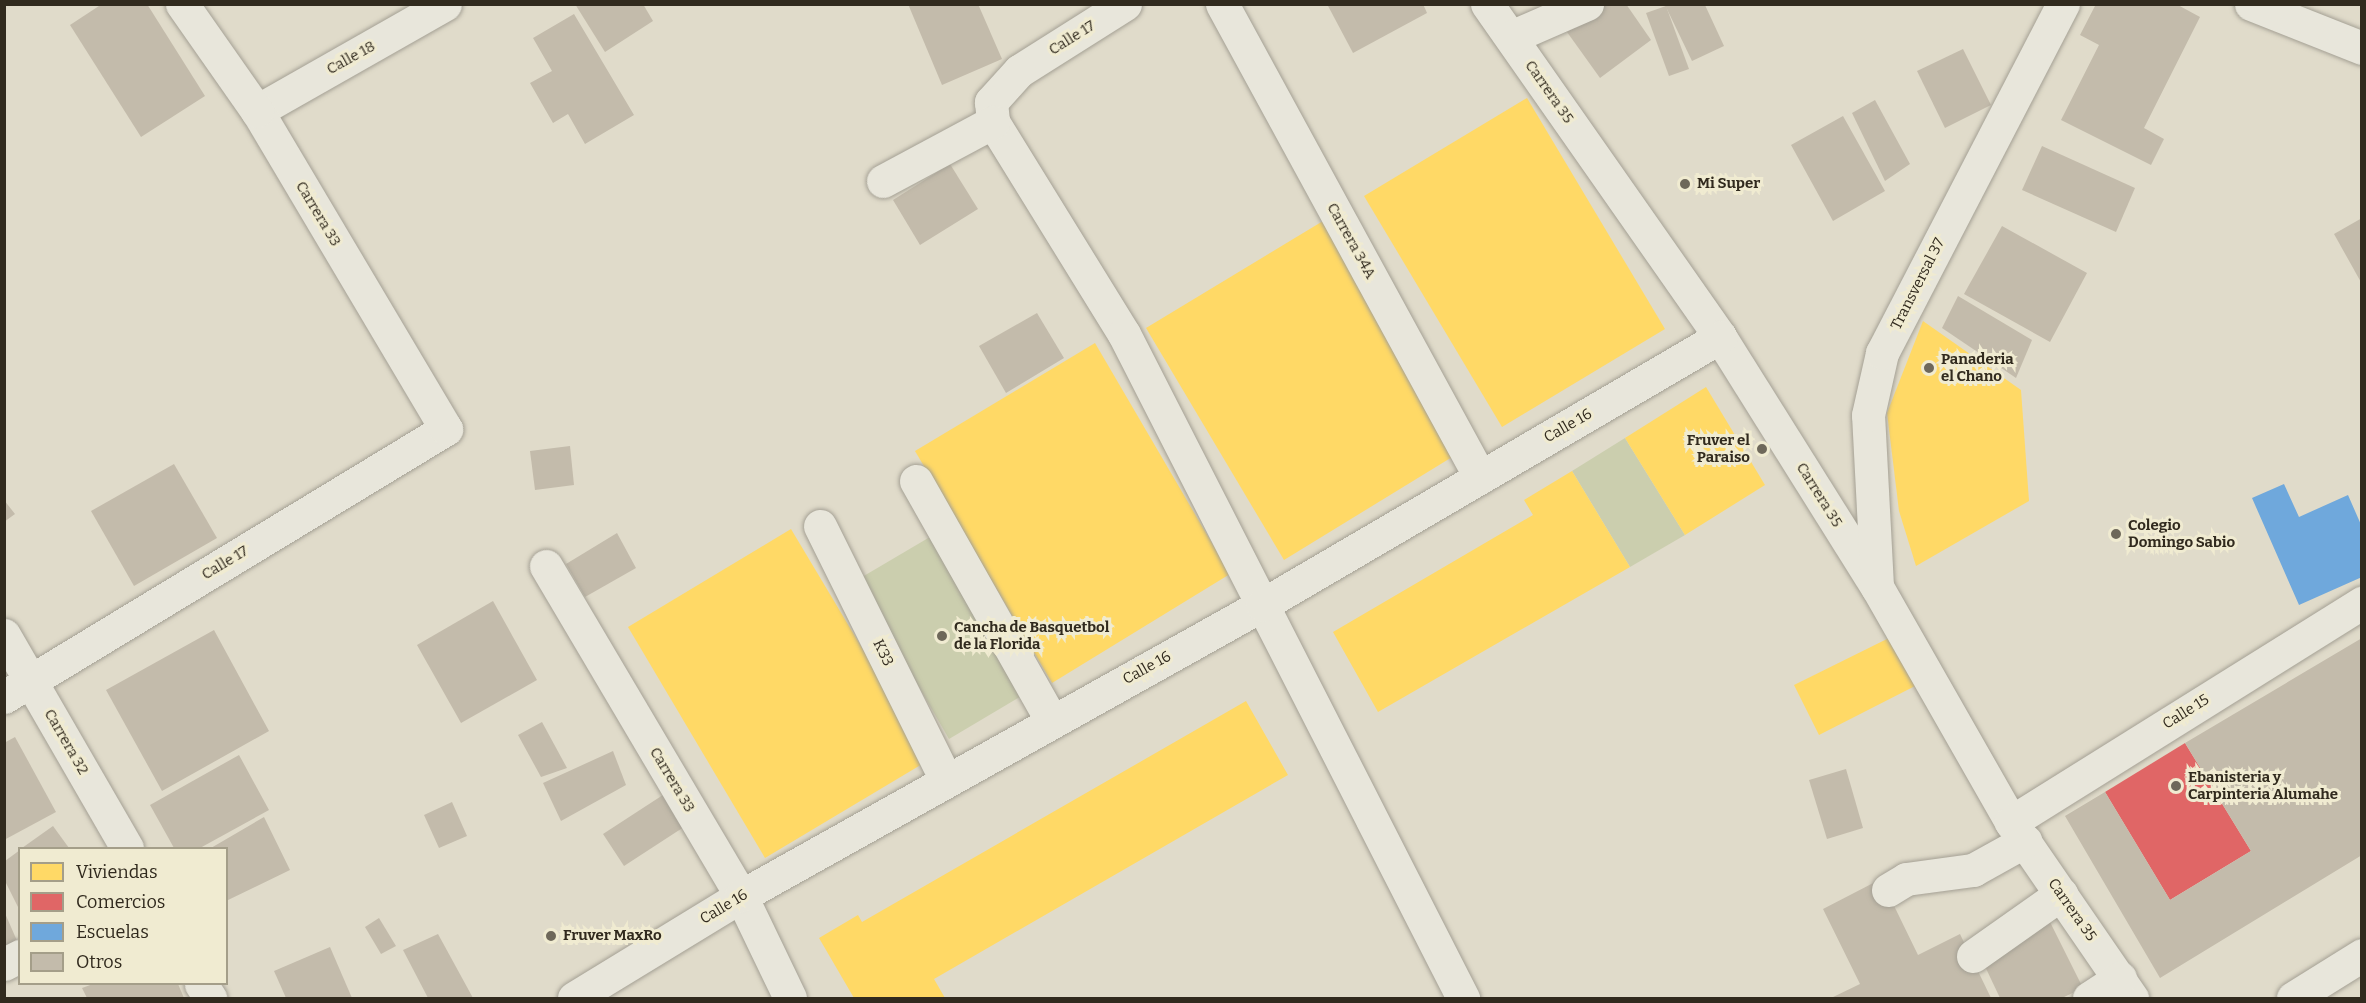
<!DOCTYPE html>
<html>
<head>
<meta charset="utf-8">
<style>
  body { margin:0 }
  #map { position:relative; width:2366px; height:1003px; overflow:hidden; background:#e0dbca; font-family:Bitter,serif }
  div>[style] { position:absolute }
  .green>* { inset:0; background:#cbceae }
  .homes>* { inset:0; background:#ffd966 }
  .shops>* { inset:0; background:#e06666 }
  .schools>* { inset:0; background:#6fa8dc }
  .building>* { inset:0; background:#c3bbab }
  .roads { filter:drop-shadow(0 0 2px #a4a094) drop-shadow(0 0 2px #a4a094) }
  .minor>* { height:33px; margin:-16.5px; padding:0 16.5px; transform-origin:16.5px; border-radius:16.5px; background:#e8e6db }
  .dots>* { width:16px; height:16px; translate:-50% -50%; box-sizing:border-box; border:3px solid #f0ebd1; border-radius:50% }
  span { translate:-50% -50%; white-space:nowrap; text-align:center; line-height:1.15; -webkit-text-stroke:6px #f0ebd1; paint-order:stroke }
  .street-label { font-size:15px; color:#312a1e }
  .poi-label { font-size:15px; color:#312a1e; font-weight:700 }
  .left { translate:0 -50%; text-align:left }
  .right { translate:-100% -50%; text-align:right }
  .frame { position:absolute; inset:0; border:6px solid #312a1e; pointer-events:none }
  .legend { position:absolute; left:18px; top:847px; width:210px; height:138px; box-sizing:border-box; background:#f0ebd1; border:2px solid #a49e89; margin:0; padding:8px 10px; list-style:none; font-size:18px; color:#312a1e }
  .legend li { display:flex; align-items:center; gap:12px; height:30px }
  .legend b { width:30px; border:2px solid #a49e89 }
</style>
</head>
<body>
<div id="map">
  <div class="green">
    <div style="clip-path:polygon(1625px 438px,1685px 535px,1630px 567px,1572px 471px)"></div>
    <div style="clip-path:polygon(935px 534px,1028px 692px,949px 739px,857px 580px)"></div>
  </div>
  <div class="homes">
    <div style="clip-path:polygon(1527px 98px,1665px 329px,1502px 427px,1364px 196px)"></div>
    <div style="clip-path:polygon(1328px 218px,1462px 451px,1284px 560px,1146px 328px)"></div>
    <div style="clip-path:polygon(1923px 321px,2021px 390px,2029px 501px,1916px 566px,1899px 511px,1887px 413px)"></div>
    <div style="clip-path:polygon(1095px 343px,1230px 574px,1052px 683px,915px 451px)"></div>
    <div style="clip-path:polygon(1706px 387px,1765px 485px,1685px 535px,1625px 438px)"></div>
    <div style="clip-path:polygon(1572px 471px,1630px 567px,1378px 712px,1333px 632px,1533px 515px,1524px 500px)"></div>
    <div style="clip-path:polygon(791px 529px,929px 760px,765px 858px,628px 627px)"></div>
    <div style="clip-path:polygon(1893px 636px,1917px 685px,1819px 735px,1794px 685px)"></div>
    <div style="clip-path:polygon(1246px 701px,1288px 775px,934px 979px,945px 998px,854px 998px,819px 938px,858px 915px,862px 922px)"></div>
  </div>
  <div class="shops">
    <div style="clip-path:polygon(2185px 743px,2251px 851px,2170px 900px,2105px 792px)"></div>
  </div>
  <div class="schools">
    <div style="clip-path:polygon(2284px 484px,2299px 517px,2348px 495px,2362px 527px,2362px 577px,2299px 605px,2252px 498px)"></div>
  </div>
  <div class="building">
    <div style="clip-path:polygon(102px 4px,147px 4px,205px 96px,141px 137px,70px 25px)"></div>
    <div style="clip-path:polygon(575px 4px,643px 4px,653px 21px,605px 52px)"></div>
    <div style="clip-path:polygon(908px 4px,978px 4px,1002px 59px,942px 85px)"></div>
    <div style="clip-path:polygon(1327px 4px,1423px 4px,1427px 13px,1353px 53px)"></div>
    <div style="clip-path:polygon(1604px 4px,1626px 4px,1651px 40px,1600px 78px,1567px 32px)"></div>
    <div style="clip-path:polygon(2096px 4px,2176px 4px,2200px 17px,2144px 128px,2164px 139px,2151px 165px,2061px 120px,2099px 45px,2080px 35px)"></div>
    <div style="clip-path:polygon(1665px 5px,1705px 5px,1724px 46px,1692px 61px)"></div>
    <div style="clip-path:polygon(1666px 6px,1689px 69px,1669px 76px,1646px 13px)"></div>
    <div style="clip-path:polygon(574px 14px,634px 115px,585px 144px,568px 114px,553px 123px,530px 83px,552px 71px,533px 38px)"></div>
    <div style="clip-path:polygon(1963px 49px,1991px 105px,1945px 128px,1917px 71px)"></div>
    <div style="clip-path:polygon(1875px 100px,1910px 164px,1885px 181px,1852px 113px)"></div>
    <div style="clip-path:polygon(1843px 116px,1885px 191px,1833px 221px,1791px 145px)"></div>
    <div style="clip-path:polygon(2042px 146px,2135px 188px,2116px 232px,2022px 190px)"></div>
    <div style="clip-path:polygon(950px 164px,978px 209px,920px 245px,893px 200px)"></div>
    <div style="clip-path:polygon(2362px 218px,2362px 284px,2334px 234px)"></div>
    <div style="clip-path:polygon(2002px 226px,2087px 273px,2050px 342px,1964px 294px)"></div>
    <div style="clip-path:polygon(1958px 296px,2032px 340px,2016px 378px,1942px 328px)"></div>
    <div style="clip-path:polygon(1037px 313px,1064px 358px,1006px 393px,979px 346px)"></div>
    <div style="clip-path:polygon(570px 446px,574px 485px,535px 490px,530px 451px)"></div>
    <div style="clip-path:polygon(174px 464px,217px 538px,134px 586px,91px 511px)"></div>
    <div style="clip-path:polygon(4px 500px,15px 514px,4px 522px)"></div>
    <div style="clip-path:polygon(617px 533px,636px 568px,585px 597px,566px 564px)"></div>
    <div style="clip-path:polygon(493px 601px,537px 680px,461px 723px,417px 645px)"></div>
    <div style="clip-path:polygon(214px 630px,269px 731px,162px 791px,106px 690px)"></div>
    <div style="clip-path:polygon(2362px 638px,2362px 855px,2160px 978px,2065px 816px,2105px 792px,2170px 900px,2251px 851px,2185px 743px)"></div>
    <div style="clip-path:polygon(542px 722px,567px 768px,541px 777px,518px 735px)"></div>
    <div style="clip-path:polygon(15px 737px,56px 812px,4px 840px,4px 743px)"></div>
    <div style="clip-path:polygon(613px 751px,626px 785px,561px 821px,543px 783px)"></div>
    <div style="clip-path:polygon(239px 755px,269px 810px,200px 848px,174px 848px,150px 805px)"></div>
    <div style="clip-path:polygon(1846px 769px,1863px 828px,1827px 839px,1809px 780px)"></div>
    <div style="clip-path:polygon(666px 793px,687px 825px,624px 866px,603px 834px)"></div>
    <div style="clip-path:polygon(452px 802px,467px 836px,439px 848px,424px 815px)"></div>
    <div style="clip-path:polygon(264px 817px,290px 870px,226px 901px,226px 848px,211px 848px)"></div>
    <div style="clip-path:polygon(53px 826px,69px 848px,22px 848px)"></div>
    <div style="clip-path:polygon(20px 850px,20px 911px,5px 881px,5px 861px)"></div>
    <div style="clip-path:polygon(1881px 879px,1918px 955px,1960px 934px,1991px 998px,1831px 998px,1860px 984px,1823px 909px)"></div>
    <div style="clip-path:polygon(4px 911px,18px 943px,4px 948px)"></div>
    <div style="clip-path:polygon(2047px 916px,2083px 988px,2062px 998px,2000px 998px,1981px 958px)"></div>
    <div style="clip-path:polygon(379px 918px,396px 946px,381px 954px,365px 927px)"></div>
    <div style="clip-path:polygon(438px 934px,473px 998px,428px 998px,403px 950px)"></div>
    <div style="clip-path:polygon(330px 947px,352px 998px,286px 998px,274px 971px)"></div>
    <div style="clip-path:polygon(93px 984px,178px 984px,184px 998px,87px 998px,82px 988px)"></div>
  </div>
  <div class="roads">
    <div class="minor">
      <div style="left:1125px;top:4px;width:125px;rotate:147.7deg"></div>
      <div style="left:1019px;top:71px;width:42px;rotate:132.1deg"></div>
      <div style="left:991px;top:102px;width:20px;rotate:84deg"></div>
      <div style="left:993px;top:122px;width:249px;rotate:58.3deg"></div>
      <div style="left:1124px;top:334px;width:746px;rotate:62.95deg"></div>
      <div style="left:1222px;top:4px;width:539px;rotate:61.39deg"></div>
      <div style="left:1487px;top:4px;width:406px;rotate:55deg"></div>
      <div style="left:1720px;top:337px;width:295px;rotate:57.9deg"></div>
      <div style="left:1877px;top:587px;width:271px;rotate:60.3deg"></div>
      <div style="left:2011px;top:822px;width:214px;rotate:55.5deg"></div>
      <div style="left:2251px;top:4px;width:119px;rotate:21.6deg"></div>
      <div style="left:1511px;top:37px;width:83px;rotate:-23.5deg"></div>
      <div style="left:257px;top:111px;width:216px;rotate:-29.6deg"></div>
      <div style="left:883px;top:181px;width:125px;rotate:-28.2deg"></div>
      <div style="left:916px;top:481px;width:276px;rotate:60.5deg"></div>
      <div style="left:820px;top:526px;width:284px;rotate:63.6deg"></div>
      <div style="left:546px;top:566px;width:383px;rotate:59.4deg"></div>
      <div style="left:741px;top:896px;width:113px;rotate:64.3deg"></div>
      <div style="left:1877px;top:586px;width:171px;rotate:-93deg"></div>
      <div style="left:1868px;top:415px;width:64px;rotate:-77.3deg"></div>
      <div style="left:1882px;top:353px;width:393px;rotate:-62.6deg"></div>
      <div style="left:4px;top:635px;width:246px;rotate:60deg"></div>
      <div style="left:4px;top:697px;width:517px;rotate:-31.23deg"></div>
      <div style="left:446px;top:429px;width:370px;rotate:-120.7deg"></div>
      <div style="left:257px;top:111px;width:131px;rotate:-125deg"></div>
      <div style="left:2011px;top:822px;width:414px;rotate:-32deg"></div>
      <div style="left:1888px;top:890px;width:21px;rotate:-31deg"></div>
      <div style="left:1906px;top:879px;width:68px;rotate:-7.7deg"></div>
      <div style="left:1973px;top:870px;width:60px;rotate:-29.1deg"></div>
      <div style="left:1973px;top:956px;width:108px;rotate:-35.2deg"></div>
      <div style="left:4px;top:964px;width:18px;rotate:-27deg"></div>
      <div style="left:201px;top:984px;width:17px;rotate:57deg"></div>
      <div style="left:574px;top:998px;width:196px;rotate:-31.4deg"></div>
      <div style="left:741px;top:896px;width:597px;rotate:-29.19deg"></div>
      <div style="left:1262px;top:605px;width:531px;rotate:-30.33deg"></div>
      <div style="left:2089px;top:998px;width:37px;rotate:-33deg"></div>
      <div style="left:2293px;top:998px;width:81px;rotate:-31.9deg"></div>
    </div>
  </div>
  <div class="dots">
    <div style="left:1685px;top:184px;background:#6e685a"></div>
    <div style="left:1929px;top:368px;background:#6e685a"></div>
    <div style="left:1762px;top:449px;background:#6e685a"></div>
    <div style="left:2116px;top:534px;background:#6e685a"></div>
    <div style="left:942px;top:636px;background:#6e685a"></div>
    <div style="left:2176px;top:786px;background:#6e685a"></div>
    <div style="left:551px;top:936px;background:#6e685a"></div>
  </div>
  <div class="street-label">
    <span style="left:1072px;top:38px;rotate:-32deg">Calle 17</span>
    <span style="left:351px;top:58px;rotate:-29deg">Calle 18</span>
    <span style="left:1549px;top:92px;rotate:55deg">Carrera 35</span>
    <span style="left:318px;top:214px;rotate:59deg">Carrera 33</span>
    <span style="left:1351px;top:241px;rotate:61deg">Carrera 34A</span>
    <span style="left:1918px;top:284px;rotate:-63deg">Transversal 37</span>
    <span style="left:1568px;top:426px;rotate:-30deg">Calle 16</span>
    <span style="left:1819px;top:495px;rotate:58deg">Carrera 35</span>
    <span style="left:225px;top:563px;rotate:-31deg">Calle 17</span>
    <span style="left:883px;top:653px;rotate:64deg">K33</span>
    <span style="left:1147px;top:668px;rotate:-29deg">Calle 16</span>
    <span style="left:2186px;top:712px;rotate:-32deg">Calle 15</span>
    <span style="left:66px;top:742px;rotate:60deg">Carrera 32</span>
    <span style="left:672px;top:780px;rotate:59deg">Carrera 33</span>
    <span style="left:724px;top:907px;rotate:-31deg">Calle 16</span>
    <span style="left:2072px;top:910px;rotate:55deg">Carrera 35</span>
  </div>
  <div class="poi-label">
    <span class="left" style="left:1697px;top:184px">Mi Super</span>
    <span class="left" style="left:1941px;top:368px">Panaderia<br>el Chano</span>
    <span class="right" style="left:1750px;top:449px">Fruver el<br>Paraiso</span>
    <span class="left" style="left:2128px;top:534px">Colegio<br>Domingo Sabio</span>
    <span class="left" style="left:954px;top:636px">Cancha de Basquetbol<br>de la Florida</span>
    <span class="left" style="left:2188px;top:786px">Ebanisteria y<br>Carpinteria Alumahe</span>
    <span class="left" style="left:563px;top:936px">Fruver MaxRo</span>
  </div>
  <div class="frame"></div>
  <ul class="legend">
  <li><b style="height:16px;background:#ffd966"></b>Viviendas</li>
  <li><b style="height:16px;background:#e06666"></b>Comercios</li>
  <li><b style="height:16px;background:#6fa8dc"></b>Escuelas</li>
  <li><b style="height:16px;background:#c3bbab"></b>Otros</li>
  </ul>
</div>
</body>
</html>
